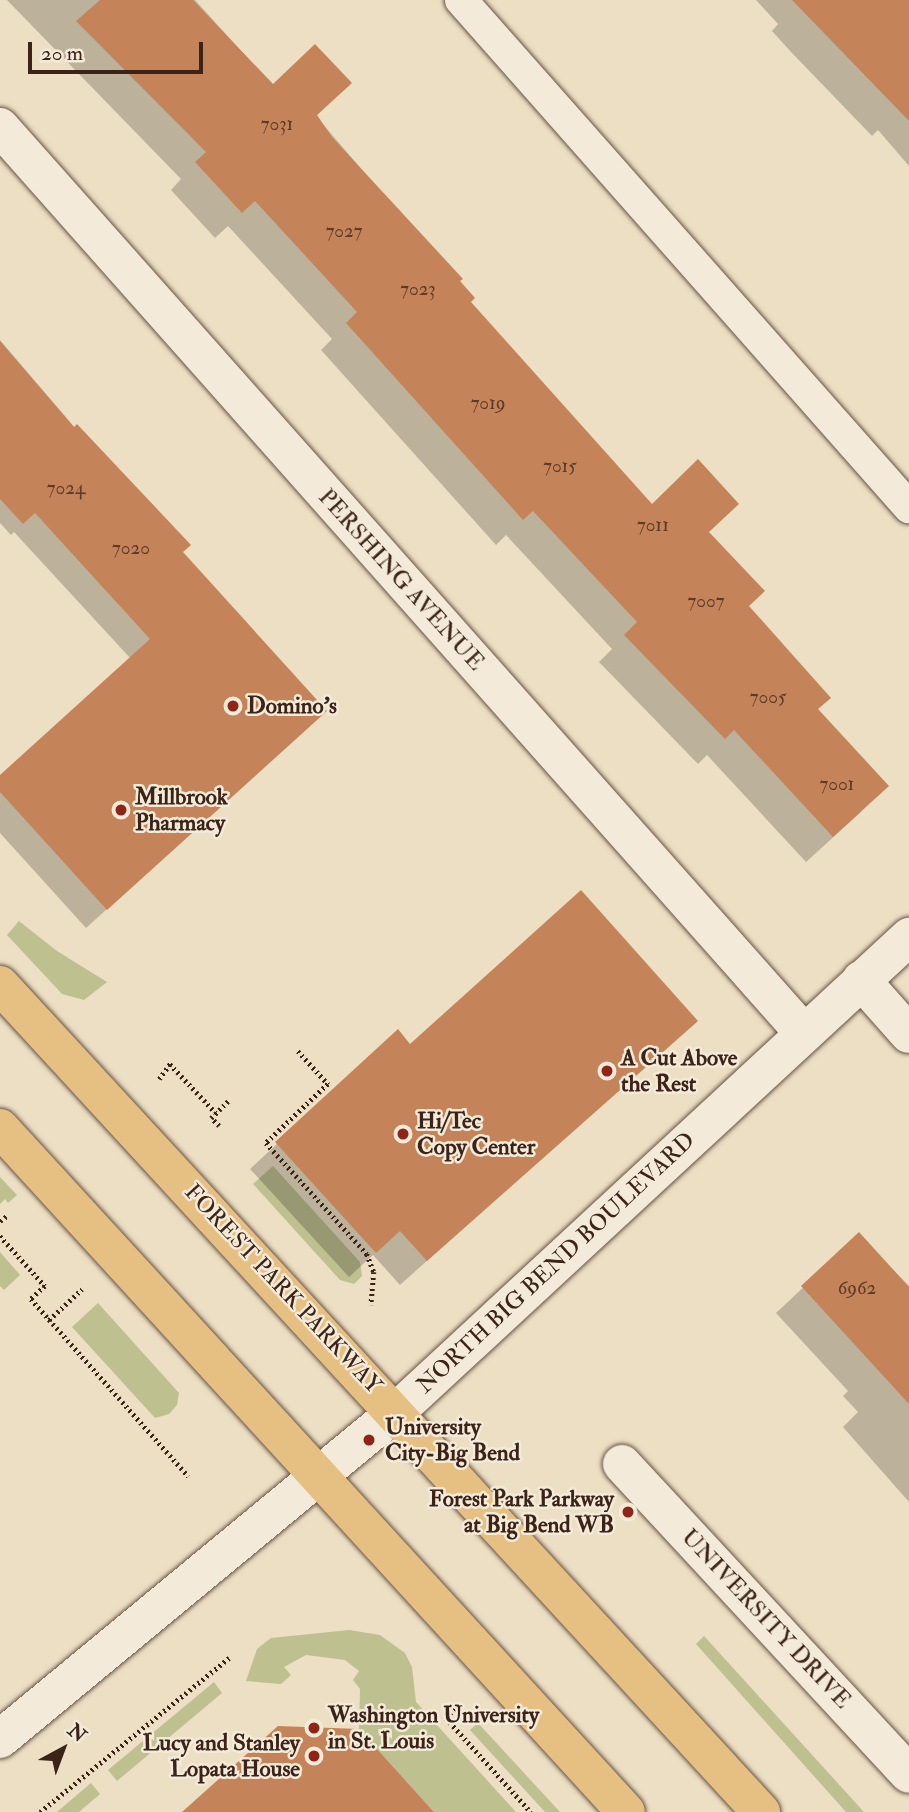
<!DOCTYPE html>
<html>
<head>
<meta charset="utf-8">
<style>
  body { margin:0 }
  #map { position:relative; width:909px; height:1812px; overflow:hidden; background:#ecdfc4; font-family:"IM FELL Double Pica",serif }
  div>[style] { position:absolute }
  .green>* { inset:0; background:#bec090 }
  .shadow>* { inset:0; background:#0003 }
  .building>* { inset:0; background:#c58359 }
  .path>* { height:4.5px; margin-top:-2.25px; transform-origin:0; background:repeating-linear-gradient(90deg,#3b2318 0 2px,transparent 0 5.5px) }
  .roads { filter:drop-shadow(0 0 2px #675243) drop-shadow(0 0 2px #675243) }
  .lane>* { height:32px; margin:-16px; padding:0 16px; transform-origin:16px; border-radius:16px; background:#f3ead9 }
  .street>* { height:38px; margin:-19px; padding:0 19px; transform-origin:19px; border-radius:19px; background:#f3ead9 }
  .secondary>* { height:38px; margin:-19px; padding:0 19px; transform-origin:19px; border-radius:19px; background:#f3ead9 }
  .primary>* { height:38px; margin:-19px; padding:0 19px; transform-origin:19px; border-radius:19px; background:#e6c082 }
  .dots>* { width:19px; height:19px; translate:-50% -50%; box-sizing:border-box; border:4px solid #f3ead9; border-radius:50% }
  span { translate:-50% -50%; white-space:nowrap; text-align:center; line-height:1.15; -webkit-text-stroke:5px #f3ead9; paint-order:stroke }
  .number-label { font-size:19px; color:#5e3b28 }
  .number-label span { -webkit-text-stroke-width:0 }
  .street-label { font-size:23px; color:#3b2318 }
  .poi-label { font-size:23px; color:#3b2318; font-weight:700 }
  .left { translate:0 -50%; text-align:left }
  .right { translate:-100% -50%; text-align:right }
  .north { position:absolute; left:28px; top:1714px; width:70px; height:70px; -webkit-text-stroke:5px #f3ead9; paint-order:stroke; rotate:41deg; font-size:19px; font-weight:700; line-height:28px; text-align:center; color:#3b2318 }
  .north::after { content:''; display:block; margin:auto; width:24px; height:32px; background:#3b2318; clip-path:polygon(50% 0,100% 100%,50% 72%,0 100%) }
  .scale { position:absolute; left:28px; top:42px; width:175px; height:32px; box-sizing:border-box; border:4px solid #3b2318; border-top:0; padding-left:9px; font-size:21px; line-height:24px; white-space:nowrap; color:#3b2318; -webkit-text-stroke:5px #f3ead9; paint-order:stroke }
</style>
</head>
<body>
<div id="map">
  <div class="green">
    <div style="clip-path:polygon(19px 921px,57px 951px,107px 982px,84px 1000px,62px 994px,7px 935px)"></div>
    <div style="clip-path:polygon(273px 1166px,360px 1262px,362px 1276px,354px 1284px,340px 1280px,253px 1184px)"></div>
    <div style="clip-path:polygon(0 1177px,17px 1195px,8px 1203px,5px 1199px,0 1204px)"></div>
    <div style="clip-path:polygon(0 1252px,20px 1275px,4px 1290px,0 1286px)"></div>
    <div style="clip-path:polygon(98px 1303px,179px 1393px,177px 1405px,169px 1414px,155px 1418px,72px 1327px)"></div>
    <div style="clip-path:polygon(349px 1630px,380px 1635px,405px 1653px,412px 1667px,416px 1702px,516px 1812px,434px 1812px,359px 1729px,360px 1689px,353px 1680px,359px 1671px,345px 1660px,306px 1655px,284px 1667px,291px 1675px,281px 1684px,246px 1681px,257px 1649px,271px 1638px)"></div>
    <div style="clip-path:polygon(704px 1636px,864px 1812px,846px 1812px,696px 1644px)"></div>
    <div style="clip-path:polygon(214px 1682px,222px 1693px,117px 1781px,108px 1770px)"></div>
    <div style="clip-path:polygon(478px 1723px,560px 1812px,545px 1812px,470px 1730px)"></div>
    <div style="clip-path:polygon(91px 1783px,100px 1794px,79px 1812px,57px 1812px)"></div>
  </div>
  <div class="shadow">
    <div style="clip-path:polygon(7px 0,195px 0,273px 86px,349px 83px,316px 116px,457px 281px,469px 302px,651px 506px,707px 533px,747px 607px,816px 710px,861px 812px,806px 862px,707px 755px,698px 764px,599px 662px,612px 649px,506px 535px,496px 545px,321px 350px,332px 339px,228px 226px,215px 238px,171px 190px,181px 179px)"></div>
    <div style="clip-path:polygon(756px 0,909px 0,909px 166px,878px 130px,872px 136px,792px 53px,772px 31px,778px 24px)"></div>
    <div style="clip-path:polygon(0 340px,181px 552px,305px 730px,86px 928px,0 833px,0 777px,131px 659px,14px 532px,11px 535px,0 523px)"></div>
    <div style="clip-path:polygon(695px 1021px,400px 1285px,373px 1255px,349px 1277px,250px 1169px,398px 1032px,410px 1046px)"></div>
    <div style="clip-path:polygon(859px 1235px,909px 1286px,909px 1502px,843px 1427px,858px 1412px,843px 1396px,848px 1391px,776px 1313px)"></div>
  </div>
  <div class="building">
    <div style="clip-path:polygon(100px 0,193px 0,273px 84px,315px 44px,352px 83px,317px 115px,332px 137px,463px 279px,460px 281px,475px 298px,471px 302px,652px 504px,698px 459px,739px 504px,709px 532px,765px 591px,749px 606px,831px 698px,818px 709px,889px 786px,833px 837px,734px 730px,725px 739px,624px 635px,637px 622px,533px 511px,523px 520px,346px 323px,357px 312px,255px 201px,242px 213px,195px 162px,206px 152px,76px 21px)"></div>
    <div style="clip-path:polygon(792px 0,909px 0,909px 121px)"></div>
    <div style="clip-path:polygon(0 341px,74px 427px,77px 424px,191px 545px,183px 552px,327px 711px,107px 910px,0 792px,0 775px,150px 639px,35px 513px,23px 524px,0 499px)"></div>
    <div style="clip-path:polygon(581px 890px,698px 1021px,427px 1261px,400px 1231px,376px 1253px,275px 1142px,398px 1029px,410px 1044px)"></div>
    <div style="clip-path:polygon(859px 1232px,909px 1287px,909px 1404px,801px 1286px)"></div>
    <div style="clip-path:polygon(278px 1726px,359px 1729px,434px 1812px,182px 1812px)"></div>
  </div>
  <div class="path">
    <div style="left:298px;top:1051px;width:45px;rotate:47.7deg"></div>
    <div style="left:328px;top:1084px;width:86px;rotate:136.4deg"></div>
    <div style="left:266px;top:1143px;width:150px;rotate:47.7deg"></div>
    <div style="left:367px;top:1254px;width:19px;rotate:69deg"></div>
    <div style="left:374px;top:1272px;width:33px;rotate:95deg"></div>
    <div style="left:159px;top:1079px;width:19px;rotate:-54deg"></div>
    <div style="left:170px;top:1064px;width:67px;rotate:46.8deg"></div>
    <div style="left:219px;top:1126px;width:11px;rotate:-135deg"></div>
    <div style="left:211px;top:1118px;width:24px;rotate:-45deg"></div>
    <div style="left:0;top:1221px;width:10px;rotate:-37deg"></div>
    <div style="left:0;top:1236px;width:67px;rotate:48deg"></div>
    <div style="left:45px;top:1286px;width:19px;rotate:137deg"></div>
    <div style="left:31px;top:1299px;width:237px;rotate:48.4deg"></div>
    <div style="left:49px;top:1320px;width:45px;rotate:-43.2deg"></div>
    <div style="left:459px;top:1705px;width:18px;rotate:135deg"></div>
    <div style="left:446px;top:1718px;width:127px;rotate:47.9deg"></div>
    <div style="left:40px;top:1812px;width:244px;rotate:-39.2deg"></div>
  </div>
  <div class="roads">
    <div class="lane">
      <div style="left:461px;top:0;width:677px;rotate:48.54deg"></div>
    </div>
    <div class="street">
      <div style="left:0;top:127px;width:1210px;rotate:48.42deg"></div>
      <div style="left:861px;top:980px;width:72px;rotate:48.4deg"></div>
      <div style="left:622px;top:1464px;width:422px;rotate:47.2deg"></div>
    </div>
    <div class="secondary">
      <div style="left:0;top:1739px;width:515px;rotate:-39.56deg"></div>
      <div style="left:397px;top:1411px;width:698px;rotate:-42.79deg"></div>
    </div>
    <div class="primary">
      <div style="left:0;top:985px;width:1124px;rotate:47.38deg"></div>
      <div style="left:0;top:1128px;width:927px;rotate:47.54deg"></div>
    </div>
  </div>
  <div class="dots">
    <div style="left:233px;top:706px;background:#8f2418"></div>
    <div style="left:121px;top:810px;background:#8f2418"></div>
    <div style="left:607px;top:1071px;background:#8f2418"></div>
    <div style="left:403px;top:1134px;background:#8f2418"></div>
    <div style="left:369px;top:1440px;background:#8f2418"></div>
    <div style="left:628px;top:1512px;background:#8f2418"></div>
    <div style="left:314px;top:1728px;background:#8f2418"></div>
    <div style="left:314px;top:1756px;background:#8f2418"></div>
  </div>
  <div class="number-label">
    <span style="left:277px;top:125px">7031</span>
    <span style="left:344px;top:232px">7027</span>
    <span style="left:418px;top:290px">7023</span>
    <span style="left:488px;top:404px">7019</span>
    <span style="left:560px;top:467px">7015</span>
    <span style="left:66px;top:489px">7024</span>
    <span style="left:653px;top:526px">7011</span>
    <span style="left:131px;top:549px">7020</span>
    <span style="left:706px;top:602px">7007</span>
    <span style="left:768px;top:698px">7005</span>
    <span style="left:837px;top:785px">7001</span>
    <span style="left:857px;top:1289px">6962</span>
  </div>
  <div class="street-label">
    <span style="left:401px;top:580px;rotate:48deg">PERSHING AVENUE</span>
    <span style="left:556px;top:1263px;rotate:-43deg">NORTH BIG BEND BOULEVARD</span>
    <span style="left:283px;top:1289px;rotate:47deg">FOREST PARK PARKWAY</span>
    <span style="left:766px;top:1619px;rotate:47deg">UNIVERSITY DRIVE</span>
  </div>
  <div class="poi-label">
    <span class="left" style="left:247px;top:706px">Domino's</span>
    <span class="left" style="left:135px;top:810px">Millbrook<br>Pharmacy</span>
    <span class="left" style="left:621px;top:1071px">A Cut Above<br>the Rest</span>
    <span class="left" style="left:417px;top:1134px">Hi/Tec<br>Copy Center</span>
    <span class="left" style="left:385px;top:1440px">University<br>City-Big Bend</span>
    <span class="right" style="left:614px;top:1512px">Forest Park Parkway<br>at Big Bend WB</span>
    <span class="left" style="left:328px;top:1728px">Washington University<br>in St. Louis</span>
    <span class="right" style="left:300px;top:1756px">Lucy and Stanley<br>Lopata House</span>
  </div>
  <div class="north">N</div>
  <div class="scale">20 m</div>
</div>
</body>
</html>
